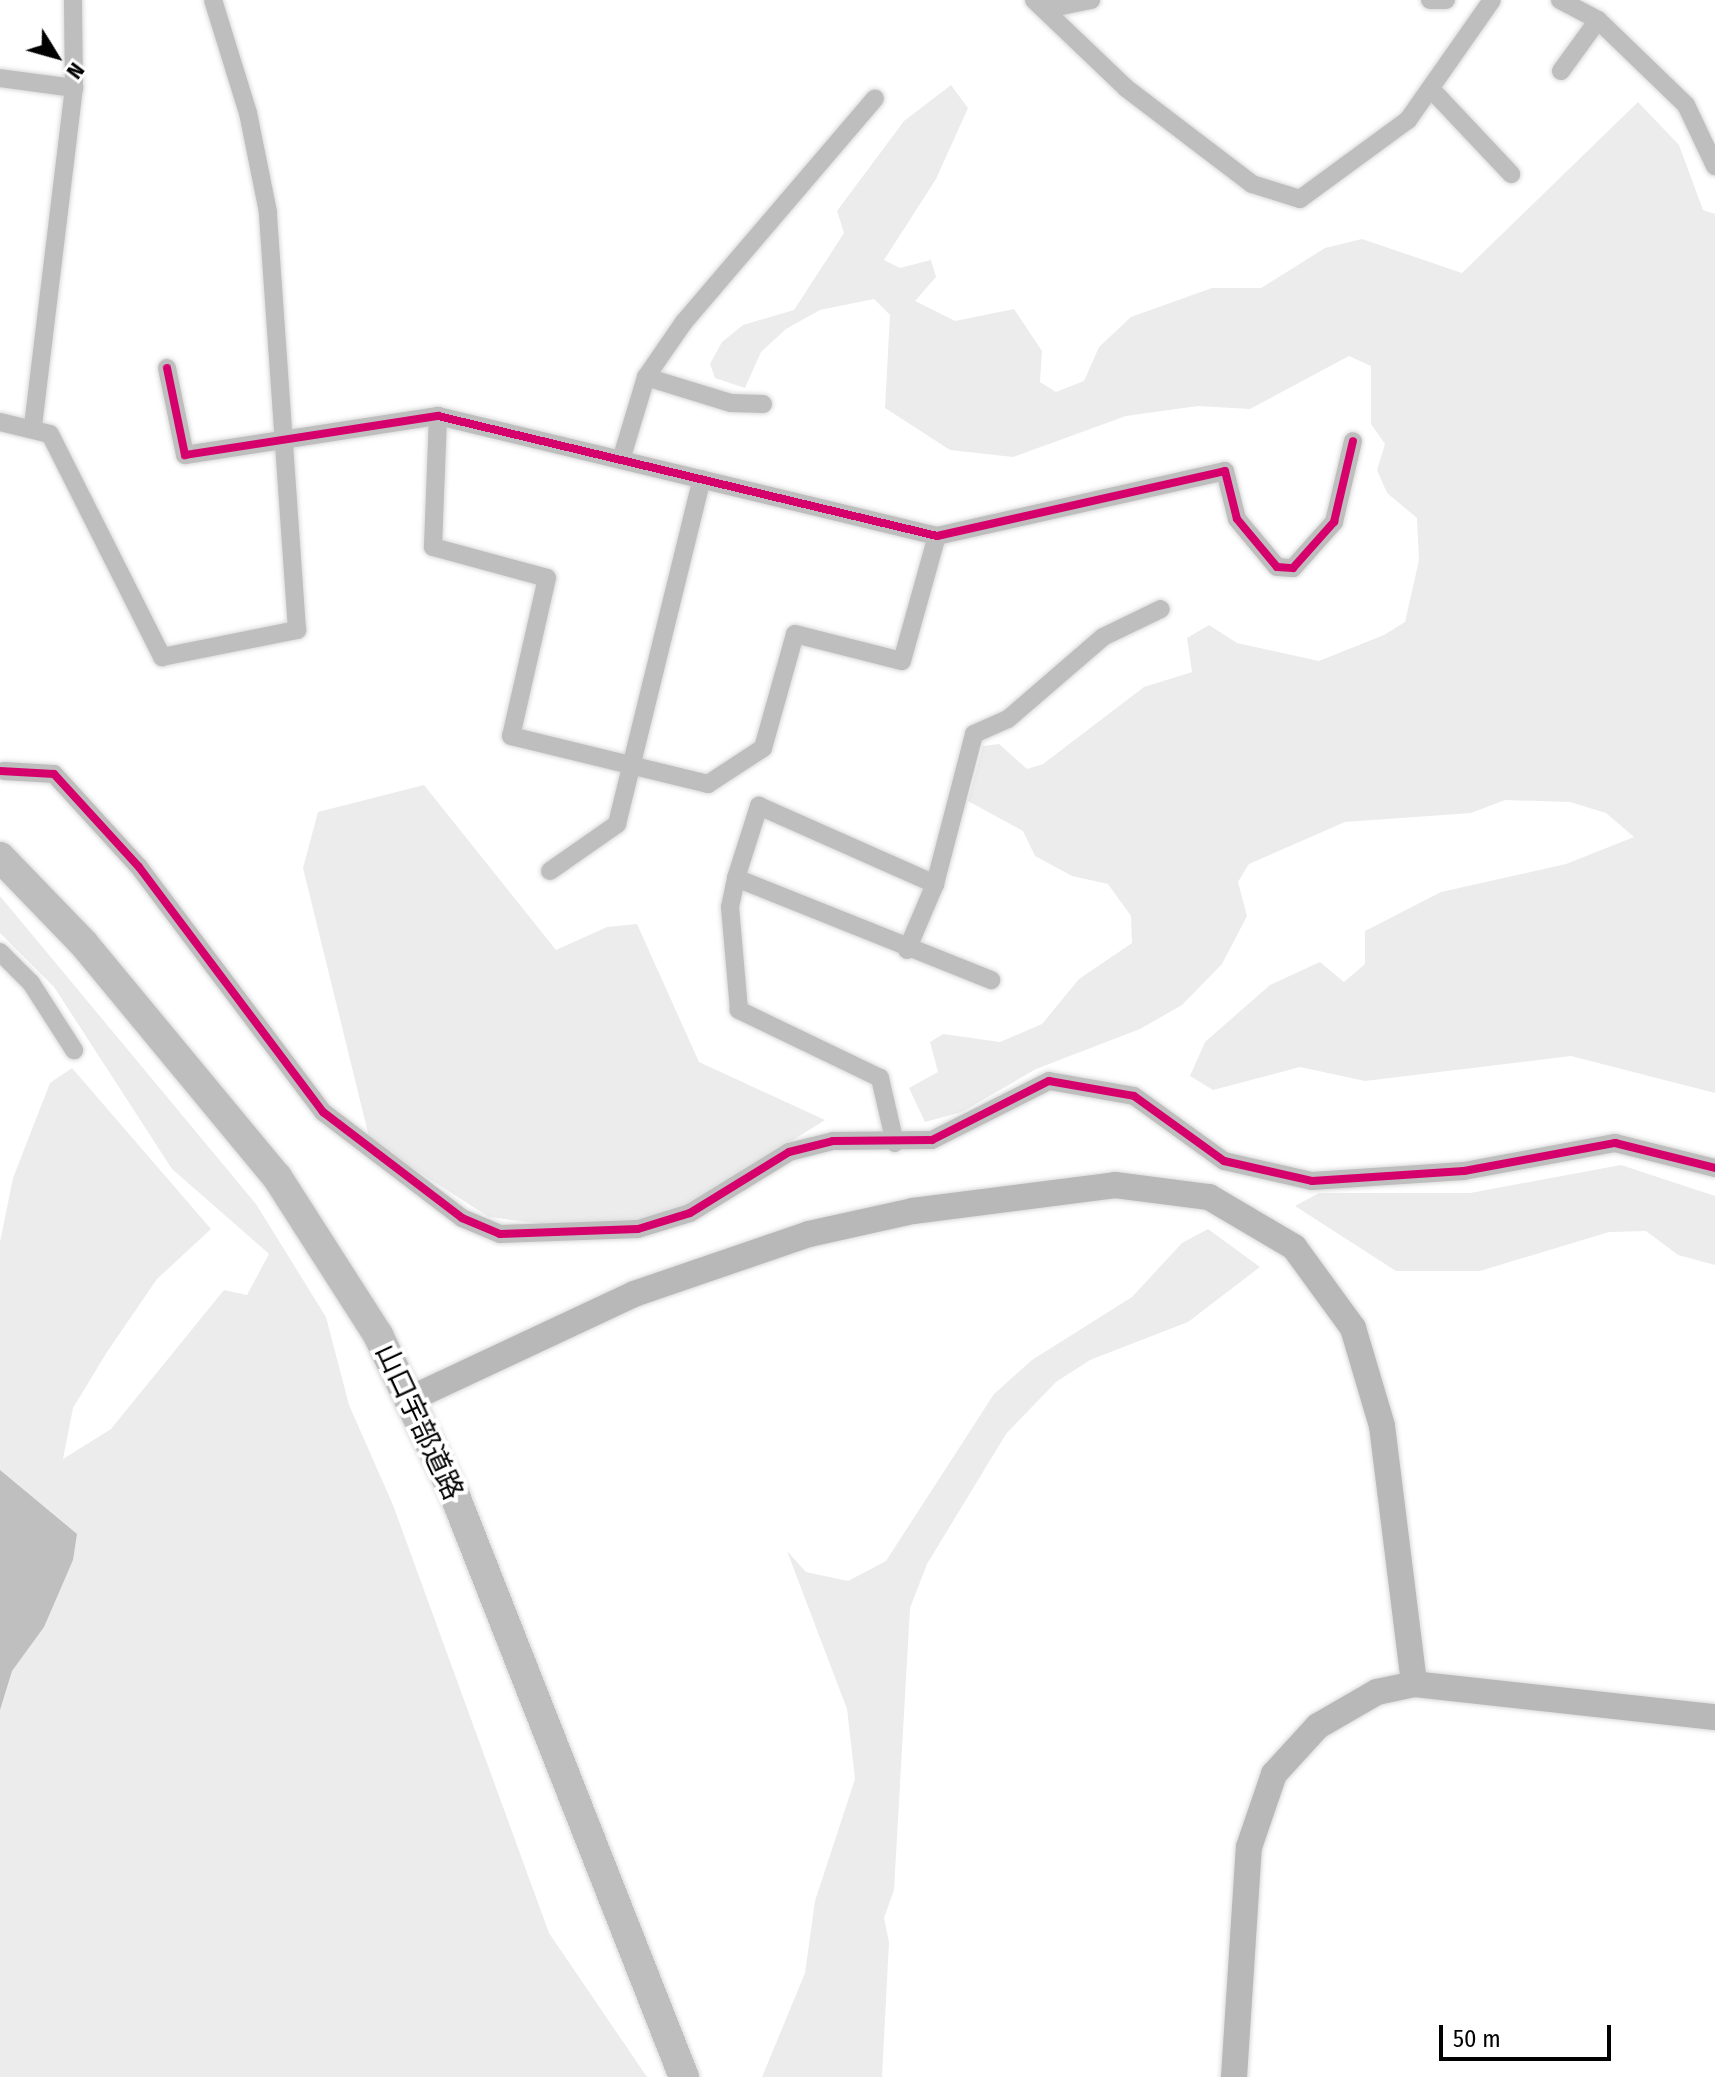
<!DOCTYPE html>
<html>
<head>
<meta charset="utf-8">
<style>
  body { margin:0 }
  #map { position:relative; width:1715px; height:2077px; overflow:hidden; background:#fff; font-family:"Fira Sans Condensed","Noto Sans JP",sans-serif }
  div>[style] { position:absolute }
  .green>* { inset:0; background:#ececec }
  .water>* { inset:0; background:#bfbfbf }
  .roads { filter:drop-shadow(0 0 2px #dbdbdb) drop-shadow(0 0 2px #dbdbdb) }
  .street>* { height:18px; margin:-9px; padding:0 9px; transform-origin:9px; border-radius:9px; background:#bebebe }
  .secondary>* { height:26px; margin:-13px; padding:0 13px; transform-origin:13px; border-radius:13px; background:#b8b8b8 }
  .primary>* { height:30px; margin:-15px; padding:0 15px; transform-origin:15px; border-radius:15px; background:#bebebe }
  .cycleway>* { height:8px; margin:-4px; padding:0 4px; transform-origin:4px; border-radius:4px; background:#d6006c }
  span { translate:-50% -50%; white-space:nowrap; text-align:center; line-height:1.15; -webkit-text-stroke:8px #fff; paint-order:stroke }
  .street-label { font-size:28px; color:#000 }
  .north { position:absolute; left:16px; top:16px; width:80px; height:80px; -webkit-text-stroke:6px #fff; paint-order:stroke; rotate:127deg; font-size:22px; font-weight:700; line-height:32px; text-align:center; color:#000 }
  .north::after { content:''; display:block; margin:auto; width:28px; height:36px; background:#000; clip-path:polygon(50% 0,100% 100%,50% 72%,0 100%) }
  .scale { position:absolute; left:1439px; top:2025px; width:172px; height:36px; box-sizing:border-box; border:4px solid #000; border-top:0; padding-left:10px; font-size:24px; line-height:28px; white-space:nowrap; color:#000; -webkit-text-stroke:6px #fff; paint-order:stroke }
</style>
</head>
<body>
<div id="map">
  <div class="green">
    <div style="clip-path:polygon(951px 85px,968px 108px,936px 179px,884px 260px,900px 268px,931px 260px,936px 277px,915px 301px,955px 321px,1014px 309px,1042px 351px,1040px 382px,1056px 392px,1084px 381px,1099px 347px,1131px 317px,1212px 288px,1261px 288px,1325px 248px,1362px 239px,1462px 273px,1638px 102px,1679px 145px,1703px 210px,1715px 214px,1715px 1093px,1571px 1056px,1365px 1081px,1300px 1067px,1213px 1090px,1190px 1076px,1205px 1042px,1270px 985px,1320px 962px,1344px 982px,1365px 964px,1365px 931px,1441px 892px,1566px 864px,1634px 837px,1606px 813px,1570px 802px,1505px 800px,1471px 813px,1345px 822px,1249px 864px,1238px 882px,1247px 916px,1222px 964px,1182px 1005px,1140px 1029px,1036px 1069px,962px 1112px,925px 1122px,909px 1088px,938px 1072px,930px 1042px,943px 1034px,1000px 1042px,1042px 1024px,1079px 979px,1132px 943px,1131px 916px,1108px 884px,1072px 876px,1035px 856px,1023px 831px,968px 801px,983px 746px,999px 744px,1027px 769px,1043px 764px,1144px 687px,1192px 672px,1187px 638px,1209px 625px,1237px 643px,1319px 661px,1384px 635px,1405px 622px,1419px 560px,1417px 518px,1387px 493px,1377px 470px,1385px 444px,1371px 424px,1371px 366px,1349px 356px,1250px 409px,1198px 406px,1126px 416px,1013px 457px,950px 450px,885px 408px,890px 315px,874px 299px,820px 310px,786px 329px,761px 352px,745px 388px,715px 378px,710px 364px,722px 342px,743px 325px,794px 310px,844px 233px,837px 211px,904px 121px)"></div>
    <div style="clip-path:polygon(424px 785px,556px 950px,607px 927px,637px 924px,699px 1062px,825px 1120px,694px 1202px,642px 1221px,569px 1227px,489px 1217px,370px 1141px,303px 868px,318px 812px)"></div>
    <div style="clip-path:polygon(0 896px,256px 1204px,326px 1317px,349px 1405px,393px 1505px,549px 1933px,647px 2077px,0 2077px,0 1242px,13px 1178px,50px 1083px,72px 1068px,211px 1229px,157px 1279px,107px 1352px,73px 1408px,63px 1459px,111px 1429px,224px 1290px,247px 1295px,269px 1254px,172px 1169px,54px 987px,0 933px)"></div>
    <div style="clip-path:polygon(1621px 1165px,1715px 1196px,1715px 1265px,1678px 1255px,1646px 1231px,1609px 1232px,1480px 1271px,1396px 1271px,1295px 1206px,1319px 1193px,1470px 1193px)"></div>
    <div style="clip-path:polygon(1208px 1229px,1260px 1267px,1188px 1322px,1090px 1360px,1056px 1382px,1006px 1434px,927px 1564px,910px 1608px,894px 1890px,884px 1918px,889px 1942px,882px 2077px,762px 2077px,805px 1973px,815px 1901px,855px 1779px,847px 1709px,787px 1551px,806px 1572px,848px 1581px,886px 1561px,994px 1394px,1032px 1360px,1132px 1297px,1182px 1243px)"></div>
  </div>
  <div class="water">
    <div style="clip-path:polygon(0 1470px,77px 1534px,73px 1560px,44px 1627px,12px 1671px,0 1710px)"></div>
  </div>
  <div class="roads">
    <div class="street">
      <div style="left:1034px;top:0;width:127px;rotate:43.7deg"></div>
      <div style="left:1126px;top:88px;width:158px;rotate:37.3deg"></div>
      <div style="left:1252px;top:184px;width:50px;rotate:17.4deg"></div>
      <div style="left:1300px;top:199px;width:134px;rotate:-36.2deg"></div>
      <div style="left:1408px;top:120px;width:146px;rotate:-55deg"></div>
      <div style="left:1430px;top:0;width:16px"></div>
      <div style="left:1560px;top:0;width:43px;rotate:27.8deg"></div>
      <div style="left:1598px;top:20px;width:122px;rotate:44deg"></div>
      <div style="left:1686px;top:105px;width:68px;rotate:64.6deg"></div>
      <div style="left:1047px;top:9px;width:45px;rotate:-11.6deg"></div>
      <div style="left:1561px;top:71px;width:63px;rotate:-54deg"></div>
      <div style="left:0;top:78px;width:75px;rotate:7.7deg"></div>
      <div style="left:1431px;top:89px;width:117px;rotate:46.7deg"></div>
      <div style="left:167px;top:368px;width:89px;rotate:78.3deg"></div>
      <div style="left:185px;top:455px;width:256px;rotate:-8.8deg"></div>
      <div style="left:438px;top:416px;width:513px;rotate:13.52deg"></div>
      <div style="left:937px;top:536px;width:295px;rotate:-12.7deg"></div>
      <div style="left:1225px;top:471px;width:49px;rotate:76deg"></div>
      <div style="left:1237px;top:519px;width:62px;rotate:50.2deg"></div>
      <div style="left:1277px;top:567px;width:16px;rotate:4deg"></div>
      <div style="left:1293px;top:568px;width:62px;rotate:-48.3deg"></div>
      <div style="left:1334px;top:522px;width:83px;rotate:-76.8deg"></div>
      <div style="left:646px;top:377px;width:89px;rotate:17deg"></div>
      <div style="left:731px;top:403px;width:32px;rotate:2deg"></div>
      <div style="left:438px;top:416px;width:131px;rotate:92.2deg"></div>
      <div style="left:433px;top:547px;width:118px;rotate:15.2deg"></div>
      <div style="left:547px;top:578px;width:162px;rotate:102.8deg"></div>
      <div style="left:511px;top:736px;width:203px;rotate:13.7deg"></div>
      <div style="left:708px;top:784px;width:66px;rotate:-33.2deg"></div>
      <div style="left:763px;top:748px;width:118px;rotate:-74.3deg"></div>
      <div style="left:795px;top:634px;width:110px;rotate:14.2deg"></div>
      <div style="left:902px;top:661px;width:130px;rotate:-74.4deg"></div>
      <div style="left:0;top:422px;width:51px;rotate:13.5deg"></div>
      <div style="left:50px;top:434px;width:250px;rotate:63.3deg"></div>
      <div style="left:162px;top:657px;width:138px;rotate:-11.3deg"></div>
      <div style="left:297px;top:630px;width:419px;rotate:-94deg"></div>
      <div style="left:268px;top:212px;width:101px;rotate:-101.4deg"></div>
      <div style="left:248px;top:113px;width:118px;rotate:-107.2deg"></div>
      <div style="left:33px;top:426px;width:340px;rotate:-83.1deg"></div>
      <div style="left:74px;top:88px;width:88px;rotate:-90.7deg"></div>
      <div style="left:621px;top:460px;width:87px;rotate:-73.2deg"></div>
      <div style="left:646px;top:377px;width:67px;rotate:-55.4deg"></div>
      <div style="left:684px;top:322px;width:294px;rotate:-49.5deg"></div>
      <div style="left:4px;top:771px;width:50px;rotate:3.4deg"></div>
      <div style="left:54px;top:774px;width:126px;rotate:47.6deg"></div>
      <div style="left:139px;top:867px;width:306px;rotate:53.1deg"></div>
      <div style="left:323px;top:1112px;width:175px;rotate:37.3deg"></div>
      <div style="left:462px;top:1218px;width:41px;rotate:22.8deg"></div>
      <div style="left:500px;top:1234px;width:138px;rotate:-2.1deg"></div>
      <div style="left:638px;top:1229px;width:54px;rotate:-17.1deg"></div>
      <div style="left:690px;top:1213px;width:116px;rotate:-31.6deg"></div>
      <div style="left:789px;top:1152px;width:45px;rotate:-14deg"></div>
      <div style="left:833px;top:1141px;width:99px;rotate:-0.6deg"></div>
      <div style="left:932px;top:1140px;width:131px;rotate:-26.8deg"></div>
      <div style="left:1049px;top:1081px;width:86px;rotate:10deg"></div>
      <div style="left:1134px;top:1096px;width:111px;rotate:35.8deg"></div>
      <div style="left:1224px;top:1161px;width:90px;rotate:12.8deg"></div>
      <div style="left:1312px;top:1181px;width:152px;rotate:-3.8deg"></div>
      <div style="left:1464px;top:1171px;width:154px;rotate:-10.5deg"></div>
      <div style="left:1615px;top:1143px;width:103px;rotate:14deg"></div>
      <div style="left:550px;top:871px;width:82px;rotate:-35deg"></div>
      <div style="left:617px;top:824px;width:355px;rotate:-76.2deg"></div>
      <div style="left:736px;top:878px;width:76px;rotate:-72.3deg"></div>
      <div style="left:759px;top:806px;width:193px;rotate:23.9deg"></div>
      <div style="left:907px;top:950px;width:72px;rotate:-67deg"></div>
      <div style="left:935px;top:884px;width:155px;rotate:-75.4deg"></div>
      <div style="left:974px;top:734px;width:37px;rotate:-24deg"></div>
      <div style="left:1008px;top:719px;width:125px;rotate:-40.8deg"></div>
      <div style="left:1103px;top:637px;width:64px;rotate:-25.8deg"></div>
      <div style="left:0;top:952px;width:44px;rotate:45deg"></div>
      <div style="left:31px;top:983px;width:80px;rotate:57.3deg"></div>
      <div style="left:895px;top:1143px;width:67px;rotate:-103deg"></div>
      <div style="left:880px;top:1078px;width:157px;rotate:-154.3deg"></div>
      <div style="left:739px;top:1010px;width:103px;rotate:-95deg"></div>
      <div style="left:730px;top:907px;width:30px;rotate:-78deg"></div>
      <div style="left:736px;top:878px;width:275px;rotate:21.8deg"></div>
    </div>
    <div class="secondary">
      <div style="left:410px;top:1399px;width:247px;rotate:-25.1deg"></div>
      <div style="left:634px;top:1294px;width:185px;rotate:-18.9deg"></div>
      <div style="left:809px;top:1234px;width:107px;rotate:-12.5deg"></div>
      <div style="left:913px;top:1211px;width:204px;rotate:-7.3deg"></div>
      <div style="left:1115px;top:1185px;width:95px;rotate:7.3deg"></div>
      <div style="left:1209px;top:1197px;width:99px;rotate:30.5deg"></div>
      <div style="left:1294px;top:1247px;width:100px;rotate:53.9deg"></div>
      <div style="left:1353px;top:1328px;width:102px;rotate:73.5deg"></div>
      <div style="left:1382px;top:1426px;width:260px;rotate:82.9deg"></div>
      <div style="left:1234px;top:2077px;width:230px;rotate:-86.3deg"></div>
      <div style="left:1249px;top:1847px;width:77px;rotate:-71.1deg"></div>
      <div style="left:1274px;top:1774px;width:65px;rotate:-47.5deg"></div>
      <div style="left:1318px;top:1726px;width:68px;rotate:-30deg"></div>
      <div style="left:1377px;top:1692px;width:38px;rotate:-12deg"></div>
      <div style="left:1414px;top:1684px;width:303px;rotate:6.3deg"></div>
    </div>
    <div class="primary">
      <div style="left:0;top:857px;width:121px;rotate:46deg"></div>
      <div style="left:84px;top:944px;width:303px;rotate:50.4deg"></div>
      <div style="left:277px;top:1177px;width:188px;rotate:57.4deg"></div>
      <div style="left:378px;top:1335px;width:178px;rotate:64.4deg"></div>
      <div style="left:455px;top:1496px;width:625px;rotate:68.49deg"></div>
    </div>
  </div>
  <div class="cycleway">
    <div style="left:167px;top:368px;width:89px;rotate:78.3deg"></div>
    <div style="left:185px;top:455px;width:256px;rotate:-8.8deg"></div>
    <div style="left:438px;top:416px;width:513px;rotate:13.52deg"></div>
    <div style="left:937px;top:536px;width:295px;rotate:-12.7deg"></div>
    <div style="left:1225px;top:471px;width:49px;rotate:76deg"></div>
    <div style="left:1237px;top:519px;width:62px;rotate:50.2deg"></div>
    <div style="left:1277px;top:567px;width:16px;rotate:4deg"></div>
    <div style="left:1293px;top:568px;width:62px;rotate:-48.3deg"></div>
    <div style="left:1334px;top:522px;width:83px;rotate:-76.8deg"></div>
    <div style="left:0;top:771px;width:54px;rotate:3.2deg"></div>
    <div style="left:54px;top:774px;width:126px;rotate:47.6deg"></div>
    <div style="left:139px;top:867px;width:306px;rotate:53.1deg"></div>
    <div style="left:323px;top:1112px;width:175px;rotate:37.3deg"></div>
    <div style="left:462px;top:1218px;width:41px;rotate:22.8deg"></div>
    <div style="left:500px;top:1234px;width:138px;rotate:-2.1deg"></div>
    <div style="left:638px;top:1229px;width:54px;rotate:-17.1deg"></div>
    <div style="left:690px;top:1213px;width:116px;rotate:-31.6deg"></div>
    <div style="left:789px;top:1152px;width:45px;rotate:-14deg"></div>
    <div style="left:833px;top:1141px;width:99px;rotate:-0.6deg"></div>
    <div style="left:932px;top:1140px;width:131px;rotate:-26.8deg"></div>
    <div style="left:1049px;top:1081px;width:86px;rotate:10deg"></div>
    <div style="left:1134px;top:1096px;width:111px;rotate:35.8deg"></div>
    <div style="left:1224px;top:1161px;width:90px;rotate:12.8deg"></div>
    <div style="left:1312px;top:1181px;width:152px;rotate:-3.8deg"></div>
    <div style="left:1464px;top:1171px;width:154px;rotate:-10.5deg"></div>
    <div style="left:1615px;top:1143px;width:103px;rotate:14deg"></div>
  </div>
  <div class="street-label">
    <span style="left:419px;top:1422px;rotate:65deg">山口宇部道路</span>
  </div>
  <div class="north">N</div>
  <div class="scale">50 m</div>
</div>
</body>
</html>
